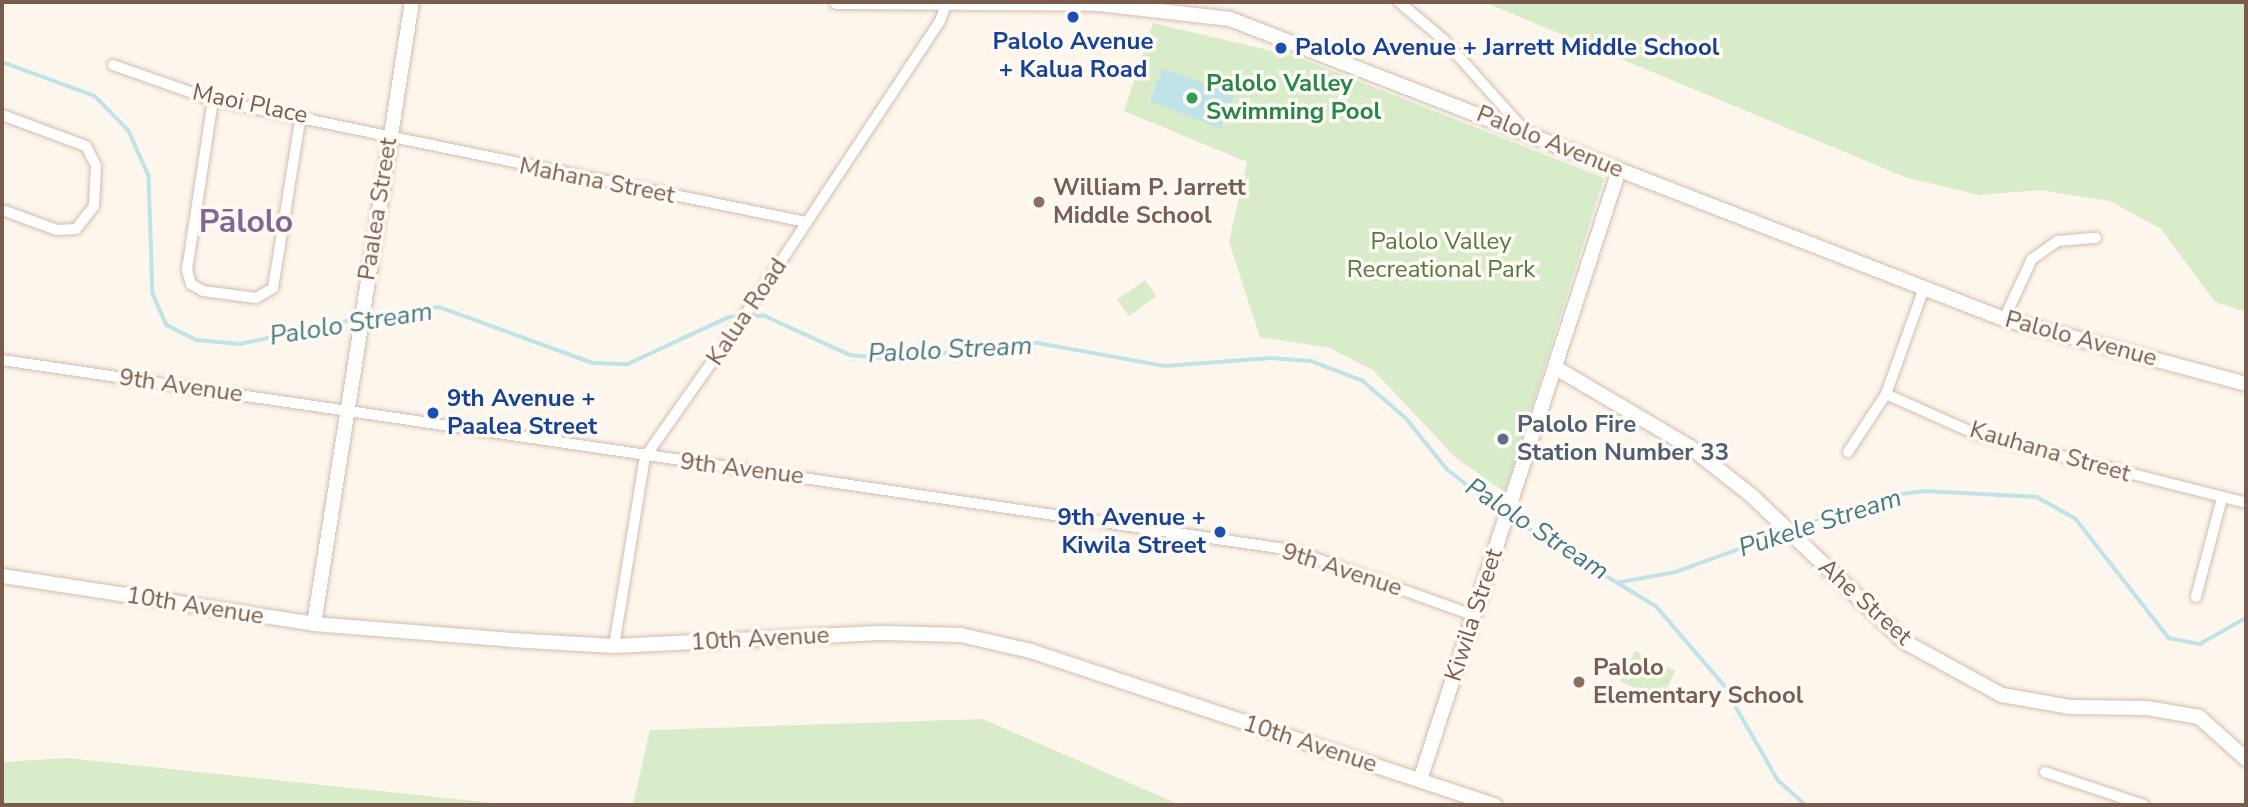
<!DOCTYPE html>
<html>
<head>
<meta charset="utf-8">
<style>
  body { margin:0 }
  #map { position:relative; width:2248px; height:807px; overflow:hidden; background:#fdf6ec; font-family:"Nunito Sans",sans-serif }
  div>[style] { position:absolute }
  .green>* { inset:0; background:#d8ecc9 }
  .water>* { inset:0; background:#bfe3e8 }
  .stream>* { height:3.5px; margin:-1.75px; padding:0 1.75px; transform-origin:1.75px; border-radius:1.75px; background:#bfe3e8 }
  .roads { filter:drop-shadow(0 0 2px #d1beb0) drop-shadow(0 0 2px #d1beb0) }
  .street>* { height:10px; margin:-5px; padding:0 5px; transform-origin:5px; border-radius:5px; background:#fff }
  .secondary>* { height:14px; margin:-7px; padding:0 7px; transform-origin:7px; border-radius:7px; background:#fff }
  .dots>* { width:19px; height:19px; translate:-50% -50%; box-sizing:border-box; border:4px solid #fffaf3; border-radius:50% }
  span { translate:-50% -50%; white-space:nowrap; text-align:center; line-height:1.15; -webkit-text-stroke:7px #fffaf3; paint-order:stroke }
  .transit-label { font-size:24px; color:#164399; font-weight:700 }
  .left { translate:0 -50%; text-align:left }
  .right { translate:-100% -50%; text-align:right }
  .leisure-label { font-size:24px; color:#27864d; font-weight:700 }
  .street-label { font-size:24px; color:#7a5c4d }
  .education-label { font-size:24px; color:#785e54; font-weight:700 }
  .park-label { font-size:24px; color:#537a41 }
  .service-label { font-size:24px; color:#4e5e75; font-weight:700 }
  .water-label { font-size:26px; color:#437c86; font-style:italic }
  .district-label { font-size:32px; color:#846695; font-weight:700 }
  .frame { position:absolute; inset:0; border:4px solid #7a5c4d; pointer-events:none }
</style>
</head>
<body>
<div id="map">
  <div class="green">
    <div style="clip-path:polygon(1484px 2px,2246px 2px,2246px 312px,2215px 302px,2161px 229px,2110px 201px,2040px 190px,1979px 195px,1905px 177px)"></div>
    <div style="clip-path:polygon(1153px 23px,1297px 57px,1604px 178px,1505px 492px,1457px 459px,1373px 370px,1330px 348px,1260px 337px,1229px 242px,1247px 162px,1124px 111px)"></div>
    <div style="clip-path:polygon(1145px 280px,1156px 296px,1129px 316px,1117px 300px)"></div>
    <div style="clip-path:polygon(1635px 651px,1675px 671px,1661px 701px,1620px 681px)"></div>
    <div style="clip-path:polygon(983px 719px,1180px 805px,633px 805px,650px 730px)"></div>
    <div style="clip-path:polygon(67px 758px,513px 805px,2px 805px,2px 762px)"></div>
  </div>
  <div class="water">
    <div style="clip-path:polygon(1163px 68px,1234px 95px,1221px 129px,1150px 101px)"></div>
  </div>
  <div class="stream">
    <div style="left:2px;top:62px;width:99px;rotate:20.1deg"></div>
    <div style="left:95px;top:96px;width:49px;rotate:45.8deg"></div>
    <div style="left:129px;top:131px;width:49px;rotate:66deg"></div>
    <div style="left:149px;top:176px;width:118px;rotate:88.1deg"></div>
    <div style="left:153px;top:294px;width:34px;rotate:66deg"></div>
    <div style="left:167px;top:325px;width:34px;rotate:27deg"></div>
    <div style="left:197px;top:340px;width:43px;rotate:5.3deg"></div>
    <div style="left:240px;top:344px;width:120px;rotate:-12.1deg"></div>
    <div style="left:368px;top:317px;width:72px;rotate:-8deg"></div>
    <div style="left:439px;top:307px;width:164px;rotate:20deg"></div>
    <div style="left:593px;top:363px;width:35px;rotate:2deg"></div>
    <div style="left:628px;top:364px;width:111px;rotate:-25deg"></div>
    <div style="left:729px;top:317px;width:36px;rotate:-2deg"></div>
    <div style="left:765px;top:316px;width:94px;rotate:24.6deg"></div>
    <div style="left:850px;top:355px;width:42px;rotate:5.4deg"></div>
    <div style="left:892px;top:359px;width:147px;rotate:-6.3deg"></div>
    <div style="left:1038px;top:343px;width:129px;rotate:10.3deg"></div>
    <div style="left:1165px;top:366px;width:106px;rotate:-4.3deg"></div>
    <div style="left:1271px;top:358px;width:40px;rotate:4.3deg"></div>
    <div style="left:1311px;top:361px;width:56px;rotate:21deg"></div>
    <div style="left:1363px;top:381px;width:57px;rotate:40.7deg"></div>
    <div style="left:1406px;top:418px;width:65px;rotate:51.2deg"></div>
    <div style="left:1447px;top:469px;width:73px;rotate:38.3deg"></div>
    <div style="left:1511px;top:518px;width:170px;rotate:31.3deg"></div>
    <div style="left:1656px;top:606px;width:103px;rotate:49.3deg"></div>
    <div style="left:1723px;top:684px;width:111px;rotate:60.2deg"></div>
    <div style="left:1778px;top:780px;width:38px;rotate:42deg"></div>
    <div style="left:1794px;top:529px;width:98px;rotate:-19.7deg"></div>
    <div style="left:1886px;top:496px;width:38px;rotate:-7deg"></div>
    <div style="left:1924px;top:491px;width:113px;rotate:3deg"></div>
    <div style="left:2037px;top:497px;width:45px;rotate:29.4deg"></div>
    <div style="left:2076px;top:519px;width:151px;rotate:52deg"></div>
    <div style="left:2169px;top:638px;width:32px;rotate:11deg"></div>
    <div style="left:2200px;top:644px;width:53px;rotate:-29.5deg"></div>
    <div style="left:1621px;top:582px;width:56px;rotate:-10.3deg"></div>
    <div style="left:1676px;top:572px;width:114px;rotate:-20deg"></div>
  </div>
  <div class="roads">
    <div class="street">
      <div style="left:1399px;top:2px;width:59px;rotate:40.2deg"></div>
      <div style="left:1444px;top:40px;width:123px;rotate:48.3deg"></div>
      <div style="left:113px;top:65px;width:106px;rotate:19.3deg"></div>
      <div style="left:213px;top:100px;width:605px;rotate:11.63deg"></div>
      <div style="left:213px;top:100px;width:172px;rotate:98.7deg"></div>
      <div style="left:187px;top:270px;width:15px;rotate:74deg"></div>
      <div style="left:191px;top:284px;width:14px;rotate:30deg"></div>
      <div style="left:203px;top:291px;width:53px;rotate:7.5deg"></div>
      <div style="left:256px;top:298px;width:20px;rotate:-30deg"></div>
      <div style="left:273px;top:288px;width:174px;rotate:-80.8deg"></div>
      <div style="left:2px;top:115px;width:90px;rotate:20.3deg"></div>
      <div style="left:86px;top:146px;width:22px;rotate:63deg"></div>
      <div style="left:96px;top:166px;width:40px;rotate:92.9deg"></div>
      <div style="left:94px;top:206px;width:29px;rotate:128deg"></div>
      <div style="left:76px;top:229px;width:19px;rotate:177deg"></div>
      <div style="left:57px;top:230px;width:59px;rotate:-160deg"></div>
      <div style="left:1924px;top:288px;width:113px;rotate:109.7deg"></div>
      <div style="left:1886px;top:394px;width:101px;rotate:24deg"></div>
      <div style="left:1978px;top:435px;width:276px;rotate:14.2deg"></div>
      <div style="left:2004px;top:319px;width:66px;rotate:-65deg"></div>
      <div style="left:2032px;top:259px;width:32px;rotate:-35deg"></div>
      <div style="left:2058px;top:241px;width:38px;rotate:-5deg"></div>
      <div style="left:2px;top:360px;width:1304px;rotate:8.38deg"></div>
      <div style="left:1292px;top:550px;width:192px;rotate:19.8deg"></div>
      <div style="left:1848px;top:452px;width:69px;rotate:-56.8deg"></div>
      <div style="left:2196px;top:597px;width:102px;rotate:-75.3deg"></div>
      <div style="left:614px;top:646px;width:192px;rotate:-80.7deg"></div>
      <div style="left:645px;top:457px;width:193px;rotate:-54.9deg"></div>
      <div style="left:756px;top:299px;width:333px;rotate:-56.5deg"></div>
      <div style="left:940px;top:21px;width:20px;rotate:-70deg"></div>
      <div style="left:2045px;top:772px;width:104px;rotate:18.4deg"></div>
    </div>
    <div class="secondary">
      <div style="left:837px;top:2px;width:262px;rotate:0.4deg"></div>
      <div style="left:1099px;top:4px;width:132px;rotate:6.5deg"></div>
      <div style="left:1230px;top:19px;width:830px;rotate:21.19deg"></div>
      <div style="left:2004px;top:319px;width:251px;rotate:15deg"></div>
      <div style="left:1558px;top:369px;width:153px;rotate:30.6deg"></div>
      <div style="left:1690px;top:447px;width:79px;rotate:38.3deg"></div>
      <div style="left:1752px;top:496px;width:211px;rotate:43.7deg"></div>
      <div style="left:1905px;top:642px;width:111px;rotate:28.7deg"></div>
      <div style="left:2002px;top:695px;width:70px;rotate:9.9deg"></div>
      <div style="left:2071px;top:707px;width:76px;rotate:0.8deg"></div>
      <div style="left:2147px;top:708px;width:53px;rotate:9.8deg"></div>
      <div style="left:2199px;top:717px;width:63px;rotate:41.8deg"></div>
      <div style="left:2px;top:576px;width:316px;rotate:8.7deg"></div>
      <div style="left:314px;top:624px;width:198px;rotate:4.6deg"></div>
      <div style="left:511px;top:640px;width:103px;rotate:3.3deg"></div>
      <div style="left:614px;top:646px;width:270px;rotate:-2.8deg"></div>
      <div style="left:884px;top:633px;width:77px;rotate:1.5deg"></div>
      <div style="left:961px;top:635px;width:72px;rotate:12.9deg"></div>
      <div style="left:1031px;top:651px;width:489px;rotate:18.4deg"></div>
      <div style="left:314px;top:624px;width:630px;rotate:-81.05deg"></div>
      <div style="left:1420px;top:780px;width:642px;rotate:-71.93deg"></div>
    </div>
  </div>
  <div class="dots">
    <div style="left:1073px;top:17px;background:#1a4fb4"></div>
    <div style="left:1281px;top:48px;background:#1a4fb4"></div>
    <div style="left:1192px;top:98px;background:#2e9e5b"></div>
    <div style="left:1039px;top:202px;background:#8d6e63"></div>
    <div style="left:433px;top:413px;background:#1a4fb4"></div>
    <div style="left:1503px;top:439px;background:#5c6f8a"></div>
    <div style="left:1220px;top:532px;background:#1a4fb4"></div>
    <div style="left:1579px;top:682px;background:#8d6e63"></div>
  </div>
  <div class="transit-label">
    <span style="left:1073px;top:56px">Palolo Avenue<br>+ Kalua Road</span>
    <span class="left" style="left:1295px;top:48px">Palolo Avenue + Jarrett Middle School</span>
    <span class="left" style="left:447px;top:413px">9th Avenue +<br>Paalea Street</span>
    <span class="right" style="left:1206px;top:532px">9th Avenue +<br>Kiwila Street</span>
  </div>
  <div class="leisure-label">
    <span class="left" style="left:1206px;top:98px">Palolo Valley<br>Swimming Pool</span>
  </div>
  <div class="street-label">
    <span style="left:250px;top:104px;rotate:12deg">Maoi Place</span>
    <span style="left:1550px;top:142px;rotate:22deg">Palolo Avenue</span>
    <span style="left:597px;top:181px;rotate:11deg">Mahana Street</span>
    <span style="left:378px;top:209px;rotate:-81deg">Paalea Street</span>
    <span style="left:747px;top:312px;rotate:-56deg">Kalua Road</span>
    <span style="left:2081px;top:339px;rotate:15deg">Palolo Avenue</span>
    <span style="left:181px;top:386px;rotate:8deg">9th Avenue</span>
    <span style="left:2050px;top:452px;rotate:16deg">Kauhana Street</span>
    <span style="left:742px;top:469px;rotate:7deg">9th Avenue</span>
    <span style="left:1342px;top:570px;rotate:18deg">9th Avenue</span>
    <span style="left:1865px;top:602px;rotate:42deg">Ahe Street</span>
    <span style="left:195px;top:606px;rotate:9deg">10th Avenue</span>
    <span style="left:1474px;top:615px;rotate:-72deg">Kiwila Street</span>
    <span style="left:760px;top:639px;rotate:-3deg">10th Avenue</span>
    <span style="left:1310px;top:744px;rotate:18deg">10th Avenue</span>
  </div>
  <div class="education-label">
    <span class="left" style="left:1053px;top:202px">William P. Jarrett<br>Middle School</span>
    <span class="left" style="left:1593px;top:682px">Palolo<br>Elementary School</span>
  </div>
  <div class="park-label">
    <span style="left:1441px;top:256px">Palolo Valley<br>Recreational Park</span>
  </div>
  <div class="service-label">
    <span class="left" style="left:1517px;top:439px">Palolo Fire<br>Station Number 33</span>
  </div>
  <div class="water-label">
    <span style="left:351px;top:324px;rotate:-9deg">Palolo Stream</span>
    <span style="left:950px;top:350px;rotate:-3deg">Palolo Stream</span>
    <span style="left:1820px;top:523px;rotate:-18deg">Pūkele Stream</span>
    <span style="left:1537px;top:529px;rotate:33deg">Palolo Stream</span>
  </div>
  <div class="district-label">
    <span style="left:246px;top:222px">Pālolo</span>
  </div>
  <div class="frame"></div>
</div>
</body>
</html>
